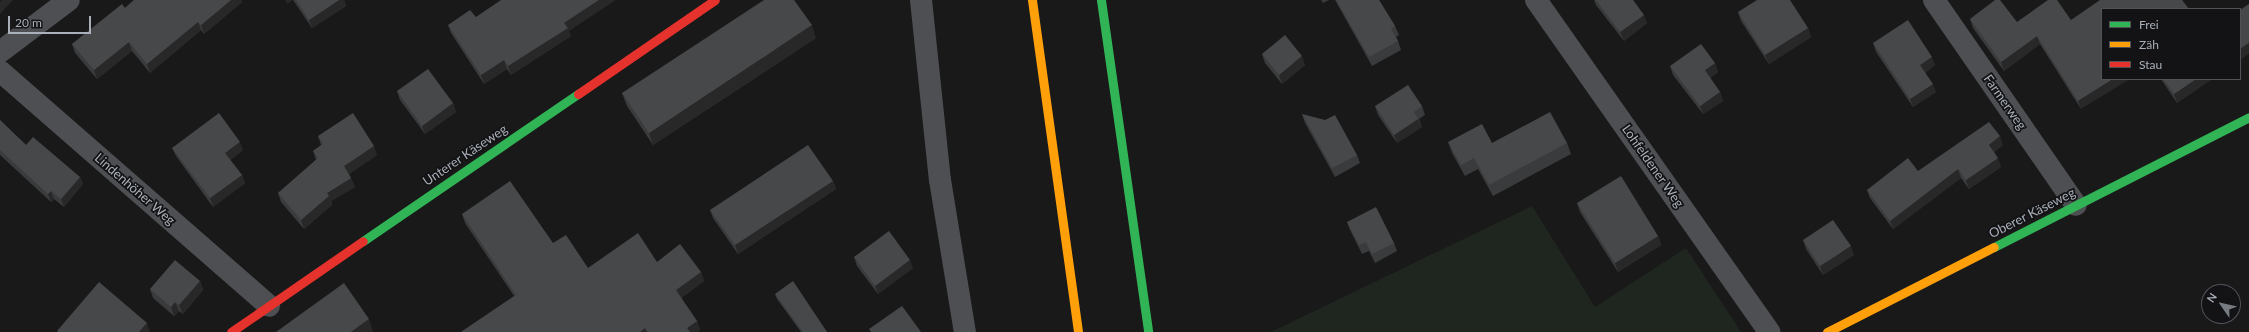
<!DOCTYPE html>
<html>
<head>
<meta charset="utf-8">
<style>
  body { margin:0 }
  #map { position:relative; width:2249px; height:332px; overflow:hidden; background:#191919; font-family:Lato,sans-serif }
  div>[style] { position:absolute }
  .green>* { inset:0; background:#1f261f }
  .street>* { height:22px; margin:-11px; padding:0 11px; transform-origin:11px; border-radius:11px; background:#4d4f52 }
  .fast>* { height:9px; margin:-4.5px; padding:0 4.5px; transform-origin:4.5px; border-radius:4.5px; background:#30b455 }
  .slow>* { height:9px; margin:-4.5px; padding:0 4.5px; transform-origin:4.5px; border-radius:4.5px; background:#ff9f0a }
  .jam>* { height:9px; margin:-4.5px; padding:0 4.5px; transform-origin:4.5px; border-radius:4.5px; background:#e5322d }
  .wall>* { inset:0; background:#3a3b3c }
  .shaded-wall>* { inset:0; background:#282829 }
  .building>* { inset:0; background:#46484a }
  span { translate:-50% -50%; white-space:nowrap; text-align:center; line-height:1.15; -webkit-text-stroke:3.5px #131315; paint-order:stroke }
  .street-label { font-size:13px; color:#aab1ba }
  .legend { position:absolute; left:2101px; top:8px; width:140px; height:72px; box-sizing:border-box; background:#131315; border:1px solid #4f5257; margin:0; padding:5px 7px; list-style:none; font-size:12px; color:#aab1ba }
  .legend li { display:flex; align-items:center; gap:8px; height:20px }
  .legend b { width:20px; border:1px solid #4f5257 }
  .north { position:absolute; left:2201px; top:284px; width:40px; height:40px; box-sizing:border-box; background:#131315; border:1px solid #4f5257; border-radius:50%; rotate:304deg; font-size:11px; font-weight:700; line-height:16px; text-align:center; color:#aab1ba }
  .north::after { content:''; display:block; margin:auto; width:14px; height:18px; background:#777c82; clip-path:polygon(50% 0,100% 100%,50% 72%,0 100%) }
  .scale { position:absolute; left:8px; top:16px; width:83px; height:18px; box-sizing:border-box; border:2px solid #aab1ba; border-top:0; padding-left:5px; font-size:12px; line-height:14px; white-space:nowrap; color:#aab1ba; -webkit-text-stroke:3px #131315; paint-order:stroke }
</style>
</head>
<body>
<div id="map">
  <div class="green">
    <div style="clip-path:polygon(1532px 206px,1595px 307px,1686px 248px,1741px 332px,1271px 332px)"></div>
  </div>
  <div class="street">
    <div style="left:921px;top:0;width:181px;rotate:84deg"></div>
    <div style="left:940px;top:180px;width:154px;rotate:80.7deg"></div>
    <div style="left:1536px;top:0;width:406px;rotate:54.9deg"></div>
    <div style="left:1934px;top:0;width:249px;rotate:55.3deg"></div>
    <div style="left:0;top:52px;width:86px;rotate:-37deg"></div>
    <div style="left:0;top:71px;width:357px;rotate:41.1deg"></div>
  </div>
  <div class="fast">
    <div style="left:1101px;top:0;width:335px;rotate:81.9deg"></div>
    <div style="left:363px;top:241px;width:260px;rotate:-34.4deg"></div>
    <div style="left:1994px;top:247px;width:286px;rotate:-27deg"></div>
  </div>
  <div class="slow">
    <div style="left:1032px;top:0;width:335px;rotate:82.1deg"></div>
    <div style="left:1827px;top:332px;width:187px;rotate:-27deg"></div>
  </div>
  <div class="jam">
    <div style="left:578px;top:94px;width:166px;rotate:-34.5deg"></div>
    <div style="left:231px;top:332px;width:160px;rotate:-34.6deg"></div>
  </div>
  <div class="wall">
    <div style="clip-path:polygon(134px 0,241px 0,242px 2px,204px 34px,201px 30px,150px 73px,132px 51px,97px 79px,75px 53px,72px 44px,125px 8px)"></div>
    <div style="clip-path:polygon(293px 0,344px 0,346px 6px,312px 28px)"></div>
    <div style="clip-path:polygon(1321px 0,1329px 0,1323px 3px)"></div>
    <div style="clip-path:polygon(1335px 0,1379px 0,1395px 26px,1399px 35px,1396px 37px,1398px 41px,1401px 50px,1372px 66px)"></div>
    <div style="clip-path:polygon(1594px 0,1633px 0,1647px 23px,1624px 41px,1596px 5px)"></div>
    <div style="clip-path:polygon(1738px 12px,1808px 28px,1811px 37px,1769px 64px,1741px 21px)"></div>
    <div style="clip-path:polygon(1970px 19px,2017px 22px,2071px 20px,2081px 109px,2040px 44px,2004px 71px,1973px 28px)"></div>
    <div style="clip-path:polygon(448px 25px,569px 31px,571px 36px,511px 75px,507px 69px,484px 84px,451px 33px)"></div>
    <div style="clip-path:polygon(816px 38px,653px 145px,627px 106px,622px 93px)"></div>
    <div style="clip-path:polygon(1873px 43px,1935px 65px,1925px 73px,1936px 92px,1913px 107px,1876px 52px)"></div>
    <div style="clip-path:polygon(1262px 54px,1305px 65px,1282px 84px,1265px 63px)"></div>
    <div style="clip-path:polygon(1715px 63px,1718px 72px,1710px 78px,1720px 92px,1723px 101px,1703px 114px,1673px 75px,1670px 66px)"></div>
    <div style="clip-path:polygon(2161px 79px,2212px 79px,2177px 103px)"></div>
    <div style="clip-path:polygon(397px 91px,453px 103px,456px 112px,425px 134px,400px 100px)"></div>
    <div style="clip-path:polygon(1375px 106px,1422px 106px,1425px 115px,1419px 119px,1422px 127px,1397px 143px,1378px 115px)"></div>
    <div style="clip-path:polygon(1302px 114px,1357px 155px,1360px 163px,1335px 177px,1305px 123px)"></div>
    <div style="clip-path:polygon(0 120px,26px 145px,80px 177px,83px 184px,64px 207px,54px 199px,51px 202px,0 155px)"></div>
    <div style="clip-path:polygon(318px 136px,377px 155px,349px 174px,355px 187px,331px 201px,332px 205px,304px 229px,281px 202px,278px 193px,316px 160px,313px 151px,321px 145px)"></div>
    <div style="clip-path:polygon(1448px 142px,1492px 143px,1567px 143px,1571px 154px,1493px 196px,1478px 169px,1465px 176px,1452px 153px)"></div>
    <div style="clip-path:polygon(2003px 145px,1994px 152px,2001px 167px,1969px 189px,1961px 178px,1893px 229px,1870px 198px,1867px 190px,1918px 171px)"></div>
    <div style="clip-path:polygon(172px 148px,243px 150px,230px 160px,242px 175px,245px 183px,213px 207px,176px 156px)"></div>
    <div style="clip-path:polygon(833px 181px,836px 189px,738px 254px,713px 218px,710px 210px)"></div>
    <div style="clip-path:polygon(1577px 203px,1658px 236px,1661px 245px,1618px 272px,1580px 212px)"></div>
    <div style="clip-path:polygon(462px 214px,553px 243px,588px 268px,657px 262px,701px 272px,704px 281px,681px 298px,697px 321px,700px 330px,697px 332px,461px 332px,514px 296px,465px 223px)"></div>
    <div style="clip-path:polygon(1347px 222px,1394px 243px,1397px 251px,1375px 263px,1369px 251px,1362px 254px,1350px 230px)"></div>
    <div style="clip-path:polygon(1803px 240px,1854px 255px,1823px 275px,1806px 249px)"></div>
    <div style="clip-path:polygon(854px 257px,913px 268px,878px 294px,857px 266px)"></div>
    <div style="clip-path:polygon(200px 281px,203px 290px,183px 314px,179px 311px,174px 316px,153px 298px,150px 289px)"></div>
    <div style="clip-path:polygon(775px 294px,827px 332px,801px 332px,777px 299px)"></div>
  </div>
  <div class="shaded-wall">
    <div style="clip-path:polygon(2px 0,13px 0,0 14px,0 2px)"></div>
    <div style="clip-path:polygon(231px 0,241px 0,242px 2px,204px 34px,201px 25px)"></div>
    <div style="clip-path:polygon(285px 0,293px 0,287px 4px)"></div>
    <div style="clip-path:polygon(339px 0,344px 0,346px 6px,312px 28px,309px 20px)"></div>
    <div style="clip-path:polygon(599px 0,616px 0,569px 31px,571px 36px,511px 75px,508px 66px,564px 23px)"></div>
    <div style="clip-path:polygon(1644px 15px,1647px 23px,1624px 41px,1620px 32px)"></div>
    <div style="clip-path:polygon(198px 22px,201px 30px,150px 73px,147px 64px)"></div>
    <div style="clip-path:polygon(812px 25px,816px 38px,653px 145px,649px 133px)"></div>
    <div style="clip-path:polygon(1808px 28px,1811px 37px,1769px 64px,1765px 55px)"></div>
    <div style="clip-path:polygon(2037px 36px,2040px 44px,2004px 71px,2001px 62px)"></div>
    <div style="clip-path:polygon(129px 42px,132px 51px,97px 79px,94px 70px)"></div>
    <div style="clip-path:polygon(2249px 43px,2249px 54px,2240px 60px,2240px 49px)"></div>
    <div style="clip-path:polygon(1302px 56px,1305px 65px,1282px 84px,1279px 75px)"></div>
    <div style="clip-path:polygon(1932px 57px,1935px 65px,1924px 74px,1920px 65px)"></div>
    <div style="clip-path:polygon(504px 60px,507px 69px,484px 84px,481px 75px)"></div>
    <div style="clip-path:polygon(1715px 63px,1718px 72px,1708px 79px,1705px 70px)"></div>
    <div style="clip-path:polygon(2113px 79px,2130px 79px,2081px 109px,2078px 101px)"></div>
    <div style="clip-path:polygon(2196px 79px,2212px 79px,2177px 103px,2174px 94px)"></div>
    <div style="clip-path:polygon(1933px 84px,1936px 92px,1913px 107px,1910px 99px)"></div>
    <div style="clip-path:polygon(1720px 92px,1723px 101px,1703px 114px,1700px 106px)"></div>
    <div style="clip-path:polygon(453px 103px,456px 112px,425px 134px,422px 126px)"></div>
    <div style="clip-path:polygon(1418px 119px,1422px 127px,1397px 143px,1394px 135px)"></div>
    <div style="clip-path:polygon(2000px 136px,2003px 145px,1992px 153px,1989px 145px)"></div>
    <div style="clip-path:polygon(240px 142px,243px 150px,228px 161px,225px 153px)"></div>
    <div style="clip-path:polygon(374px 146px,377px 155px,347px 175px,344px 166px)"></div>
    <div style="clip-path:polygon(1998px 158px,2001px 167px,1969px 189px,1966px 180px)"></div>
    <div style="clip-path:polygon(1958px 169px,1961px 178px,1893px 229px,1890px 221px)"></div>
    <div style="clip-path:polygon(242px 175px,245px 183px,213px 207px,210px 198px)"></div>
    <div style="clip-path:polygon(80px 177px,83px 184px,64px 207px,61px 199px)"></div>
    <div style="clip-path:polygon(351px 178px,355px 187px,331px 201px,332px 205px,304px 229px,301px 220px,327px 193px)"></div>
    <div style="clip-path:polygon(833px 181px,836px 189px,738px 254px,735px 245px)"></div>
    <div style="clip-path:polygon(51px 191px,54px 199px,51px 202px,48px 194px)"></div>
    <div style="clip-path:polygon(1658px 236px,1661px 245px,1618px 272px,1615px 263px)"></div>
    <div style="clip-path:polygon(1851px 246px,1854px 255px,1823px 275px,1820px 266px)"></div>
    <div style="clip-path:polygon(910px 260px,913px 268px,878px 294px,875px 286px)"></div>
    <div style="clip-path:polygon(701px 272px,704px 281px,679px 299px,676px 290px)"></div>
    <div style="clip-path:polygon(200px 281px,203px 290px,183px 314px,179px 305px)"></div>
    <div style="clip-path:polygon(175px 302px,179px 311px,174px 316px,171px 307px)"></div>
    <div style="clip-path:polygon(369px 319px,373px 332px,351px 332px)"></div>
    <div style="clip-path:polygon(697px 321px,700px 330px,697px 332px,689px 332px,687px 328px)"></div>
    <div style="clip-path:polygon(147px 323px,150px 332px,139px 332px)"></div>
    <div style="clip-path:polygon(645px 328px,647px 332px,640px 332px)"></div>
  </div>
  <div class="building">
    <div style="clip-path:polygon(134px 0,231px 0,201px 25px,198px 22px,147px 64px,129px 42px,94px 70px,72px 44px,122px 4px,125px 8px)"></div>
    <div style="clip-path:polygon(296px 0,339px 0,309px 20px)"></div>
    <div style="clip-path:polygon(501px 0,599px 0,564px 23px,568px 28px,508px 66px,504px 60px,481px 75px,448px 25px,470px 10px,476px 17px)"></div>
    <div style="clip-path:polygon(764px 0,794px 0,812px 25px,649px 133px,622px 93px)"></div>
    <div style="clip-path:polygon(1336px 0,1379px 0,1395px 26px,1391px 29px,1398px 41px,1369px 57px)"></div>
    <div style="clip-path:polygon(1596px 0,1633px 0,1644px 15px,1620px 32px)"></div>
    <div style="clip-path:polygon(1757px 0,1790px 0,1808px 28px,1765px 55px,1738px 12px)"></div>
    <div style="clip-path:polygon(1995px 0,2000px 0,2017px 22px,2048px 0,2057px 0,2071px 20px,2100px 0,2182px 0,2189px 9px,2102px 9px,2102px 79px,2113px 79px,2078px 101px,2037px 36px,2001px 62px,1970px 19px)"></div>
    <div style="clip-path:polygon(2249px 4px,2249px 43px,2240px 49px,2240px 10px)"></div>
    <div style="clip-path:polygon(1908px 20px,1932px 57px,1920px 65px,1933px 84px,1910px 99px,1873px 43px)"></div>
    <div style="clip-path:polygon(1285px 35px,1302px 56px,1279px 75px,1262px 54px)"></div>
    <div style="clip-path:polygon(1701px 44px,1715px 63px,1705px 70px,1720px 92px,1700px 106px,1670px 66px)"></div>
    <div style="clip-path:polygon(428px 69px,453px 103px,422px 126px,397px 91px)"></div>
    <div style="clip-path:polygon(2163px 79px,2196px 79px,2174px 94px)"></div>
    <div style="clip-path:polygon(1408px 85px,1422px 106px,1414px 112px,1418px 119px,1394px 135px,1375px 106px)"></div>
    <div style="clip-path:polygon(1550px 112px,1567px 143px,1489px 185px,1474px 158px,1461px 165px,1448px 142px,1482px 124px,1492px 143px)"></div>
    <div style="clip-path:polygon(219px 113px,240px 142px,225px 153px,242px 175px,210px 198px,172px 148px)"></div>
    <div style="clip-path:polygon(353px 113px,374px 146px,344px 166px,351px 178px,327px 193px,329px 196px,301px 220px,278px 193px,318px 158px,313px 151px,323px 144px,318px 136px)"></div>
    <div style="clip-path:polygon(1302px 114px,1325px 120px,1335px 115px,1357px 155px,1332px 168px)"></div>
    <div style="clip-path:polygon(0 120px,26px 145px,33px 137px,80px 177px,61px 199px,51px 191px,48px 194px,0 150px)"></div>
    <div style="clip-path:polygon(1989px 122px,2000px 136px,1989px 145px,1998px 158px,1966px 180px,1958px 169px,1890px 221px,1867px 190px,1908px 158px,1918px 171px)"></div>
    <div style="clip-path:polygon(808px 145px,833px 181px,735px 245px,710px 210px)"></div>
    <div style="clip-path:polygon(1621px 176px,1658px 236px,1615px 263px,1577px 203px)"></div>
    <div style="clip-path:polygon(510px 181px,553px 243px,566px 235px,588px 268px,638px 233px,657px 262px,680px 244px,701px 272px,676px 290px,697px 321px,687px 328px,690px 332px,648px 332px,645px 328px,640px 332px,461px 332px,516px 295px,462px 214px)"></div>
    <div style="clip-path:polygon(1376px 207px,1394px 243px,1372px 254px,1366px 242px,1359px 245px,1347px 222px)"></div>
    <div style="clip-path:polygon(1833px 220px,1851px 246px,1820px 266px,1803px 240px)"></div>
    <div style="clip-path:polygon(889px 231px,910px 260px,875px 286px,854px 257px)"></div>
    <div style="clip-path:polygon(175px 260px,200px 281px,179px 305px,175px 302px,171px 307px,150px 289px)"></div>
    <div style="clip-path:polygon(793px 281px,827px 332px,803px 332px,775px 294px)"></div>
    <div style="clip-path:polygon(99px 282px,147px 323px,139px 332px,58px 332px,57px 331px)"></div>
    <div style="clip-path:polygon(344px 283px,369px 319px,351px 332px,276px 332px)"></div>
    <div style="clip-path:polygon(902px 306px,921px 332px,871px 332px,869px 329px)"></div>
  </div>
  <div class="street-label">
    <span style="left:2005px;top:102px;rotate:55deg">Farmerweg</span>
    <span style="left:465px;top:155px;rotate:-34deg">Unterer Käseweg</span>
    <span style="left:1653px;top:166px;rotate:55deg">Lohfeldener Weg</span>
    <span style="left:135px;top:189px;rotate:41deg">Lindenhöher Weg</span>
    <span style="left:2032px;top:213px;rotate:-27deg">Oberer Käseweg</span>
  </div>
  <ul class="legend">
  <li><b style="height:5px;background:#30b455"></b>Frei</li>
  <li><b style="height:5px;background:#ff9f0a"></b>Zäh</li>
  <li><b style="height:5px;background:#e5322d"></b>Stau</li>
  </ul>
  <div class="north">N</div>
  <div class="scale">20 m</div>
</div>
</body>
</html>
